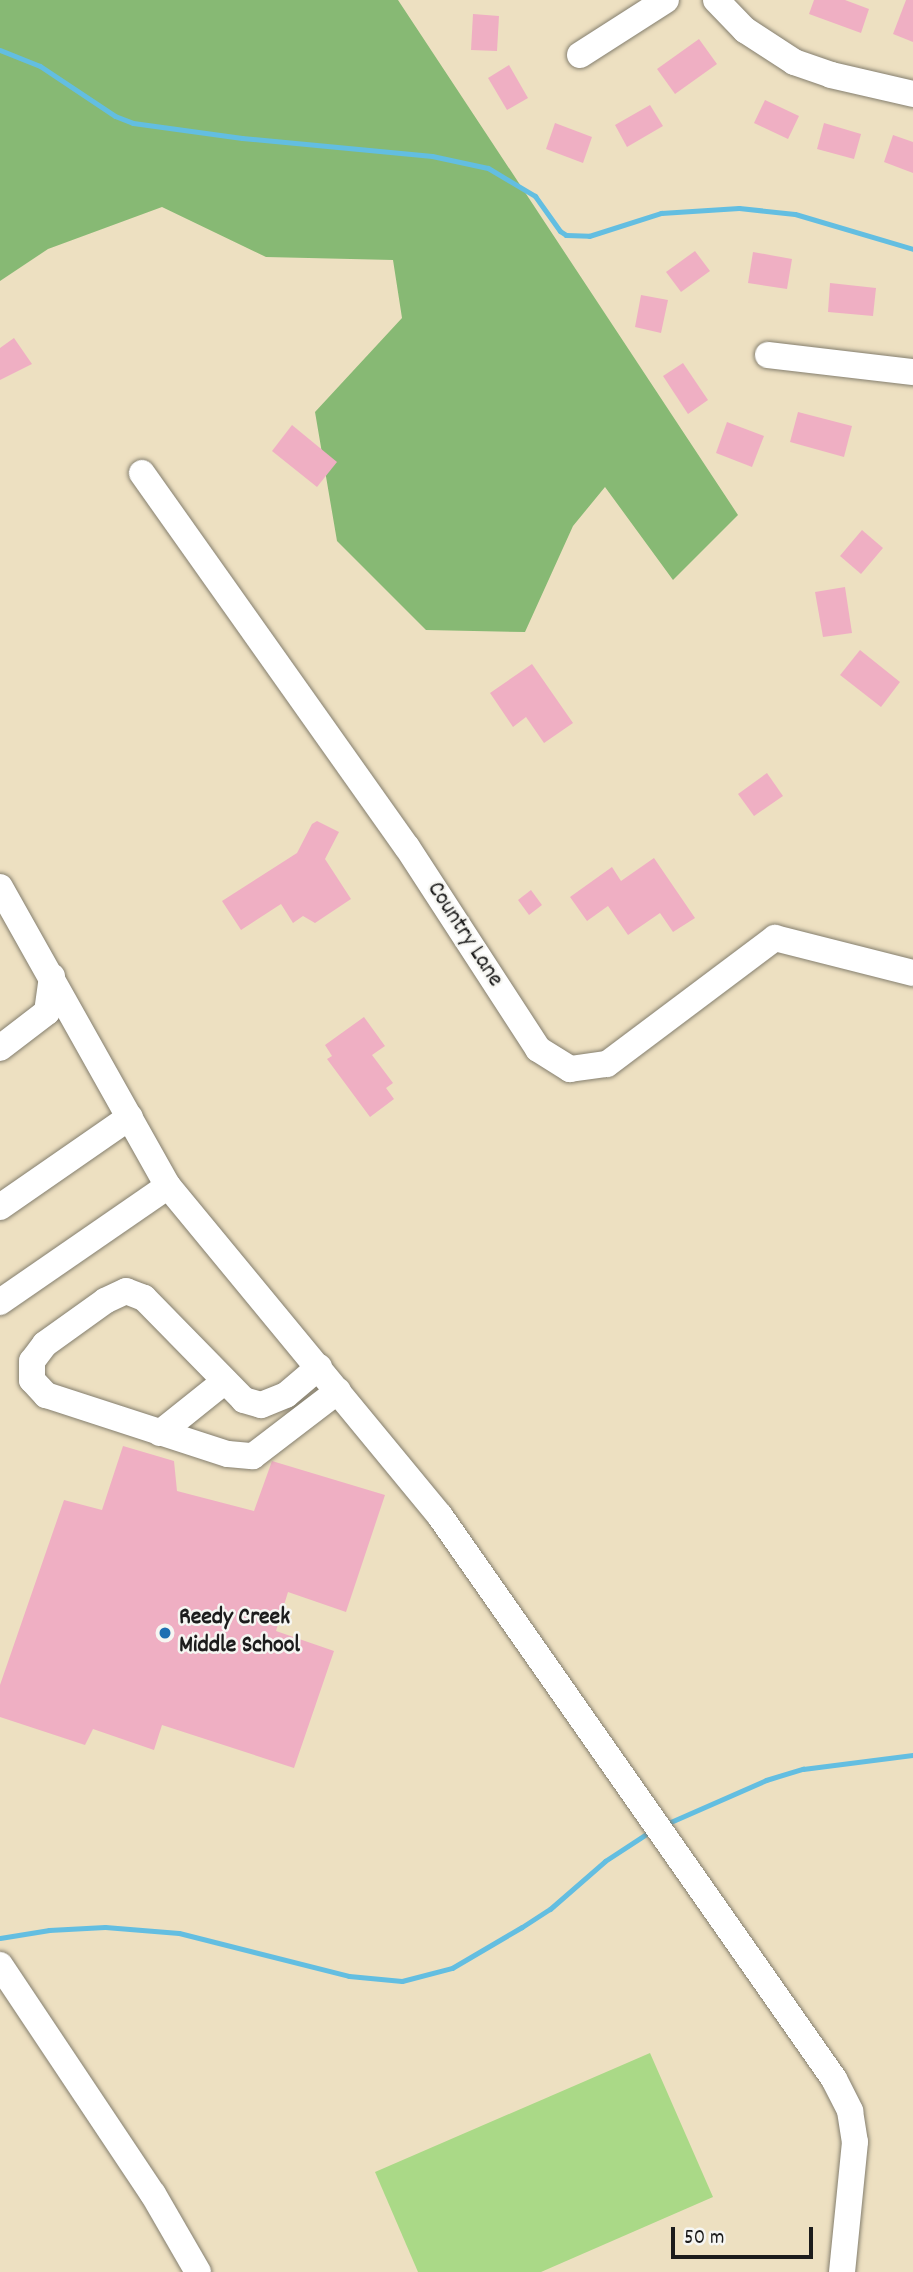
<!DOCTYPE html>
<html>
<head>
<meta charset="utf-8">
<style>
  body { margin:0 }
  #map { position:relative; width:913px; height:2272px; overflow:hidden; background:#ede0c1; font-family:Dekko,sans-serif }
  div>[style] { position:absolute }
  .green>* { inset:0; background:#aad987 }
  .forest>* { inset:0; background:#87b974 }
  .stream>* { height:5px; margin:-2.5px; padding:0 2.5px; transform-origin:2.5px; border-radius:2.5px; background:#63bee1 }
  .building>* { inset:0; background:#efafc3 }
  .roads { filter:drop-shadow(0 0 2px #847e6e) drop-shadow(0 0 2px #847e6e) }
  .minor>* { height:26px; margin:-13px; padding:0 13px; transform-origin:13px; border-radius:13px; background:#fff }
  .dots>* { width:19px; height:19px; translate:-50% -50%; box-sizing:border-box; border:4px solid #f6f6f2; border-radius:50% }
  span { translate:-50% -50%; white-space:nowrap; text-align:center; line-height:1.15; -webkit-text-stroke:5px #f6f6f2; paint-order:stroke }
  .street-label { font-size:24px; color:#1c1c1c }
  .poi-label { font-size:24px; color:#1c1c1c; font-weight:700 }
  .left { translate:0 -50%; text-align:left }
  .scale { position:absolute; left:671px; top:2227px; width:142px; height:32px; box-sizing:border-box; border:4px solid #1c1c1c; border-top:0; padding-left:9px; font-size:21px; line-height:24px; white-space:nowrap; color:#1c1c1c; -webkit-text-stroke:5px #f6f6f2; paint-order:stroke }
</style>
</head>
<body>
<div id="map">
  <div class="green">
    <div style="clip-path:polygon(650px 2053px,713px 2197px,541px 2272px,418px 2272px,375px 2172px)"></div>
  </div>
  <div class="forest">
    <div style="clip-path:polygon(0 0,398px 0,738px 515px,673px 580px,605px 487px,573px 526px,525px 632px,426px 630px,337px 541px,315px 412px,402px 318px,393px 260px,266px 257px,162px 207px,48px 249px,0 281px)"></div>
  </div>
  <div class="stream">
    <div style="left:0;top:50px;width:43px;rotate:21.8deg"></div>
    <div style="left:40px;top:66px;width:90px;rotate:33.7deg"></div>
    <div style="left:115px;top:116px;width:19px;rotate:21deg"></div>
    <div style="left:133px;top:123px;width:110px;rotate:7.8deg"></div>
    <div style="left:242px;top:138px;width:191px;rotate:5.4deg"></div>
    <div style="left:432px;top:156px;width:57px;rotate:12.1deg"></div>
    <div style="left:488px;top:168px;width:55px;rotate:30.8deg"></div>
    <div style="left:535px;top:196px;width:43px;rotate:54.5deg"></div>
    <div style="left:560px;top:231px;width:7px;rotate:34deg"></div>
    <div style="left:566px;top:235px;width:23px;rotate:2deg"></div>
    <div style="left:589px;top:236px;width:76px;rotate:-17.7deg"></div>
    <div style="left:661px;top:213px;width:78px;rotate:-3.7deg"></div>
    <div style="left:739px;top:208px;width:56px;rotate:6.1deg"></div>
    <div style="left:795px;top:214px;width:123px;rotate:16.5deg"></div>
    <div style="left:666px;top:1824px;width:109px;rotate:-23.7deg"></div>
    <div style="left:766px;top:1780px;width:39px;rotate:-17deg"></div>
    <div style="left:803px;top:1769px;width:111px;rotate:-7.3deg"></div>
    <div style="left:0;top:1938px;width:50px;rotate:-9.3deg"></div>
    <div style="left:49px;top:1930px;width:56px;rotate:-3.1deg"></div>
    <div style="left:105px;top:1927px;width:74px;rotate:4.6deg"></div>
    <div style="left:179px;top:1933px;width:175px;rotate:14.2deg"></div>
    <div style="left:349px;top:1976px;width:53px;rotate:5.4deg"></div>
    <div style="left:402px;top:1981px;width:52px;rotate:-14.6deg"></div>
    <div style="left:452px;top:1968px;width:81px;rotate:-30.4deg"></div>
    <div style="left:522px;top:1927px;width:33px;rotate:-33deg"></div>
    <div style="left:550px;top:1909px;width:73px;rotate:-41.1deg"></div>
    <div style="left:605px;top:1861px;width:55px;rotate:-33.1deg"></div>
  </div>
  <div class="building">
    <div style="clip-path:polygon(814px 0,845px 0,869px 9px,861px 33px,809px 14px)"></div>
    <div style="clip-path:polygon(906px 0,913px 0,913px 42px,893px 34px)"></div>
    <div style="clip-path:polygon(473px 14px,499px 16px,497px 51px,471px 50px)"></div>
    <div style="clip-path:polygon(699px 39px,717px 64px,675px 94px,657px 69px)"></div>
    <div style="clip-path:polygon(509px 65px,528px 98px,507px 110px,488px 78px)"></div>
    <div style="clip-path:polygon(765px 100px,799px 116px,788px 139px,754px 123px)"></div>
    <div style="clip-path:polygon(650px 105px,663px 126px,627px 147px,615px 125px)"></div>
    <div style="clip-path:polygon(555px 123px,592px 137px,583px 163px,546px 149px)"></div>
    <div style="clip-path:polygon(824px 123px,861px 134px,854px 159px,817px 149px)"></div>
    <div style="clip-path:polygon(893px 135px,913px 142px,913px 173px,884px 162px)"></div>
    <div style="clip-path:polygon(695px 251px,710px 271px,681px 292px,666px 272px)"></div>
    <div style="clip-path:polygon(753px 252px,792px 259px,787px 289px,748px 283px)"></div>
    <div style="clip-path:polygon(830px 283px,876px 288px,873px 316px,828px 312px)"></div>
    <div style="clip-path:polygon(641px 295px,668px 300px,661px 333px,635px 327px)"></div>
    <div style="clip-path:polygon(14px 338px,32px 364px,0 380px,0 348px)"></div>
    <div style="clip-path:polygon(683px 363px,708px 400px,688px 414px,663px 376px)"></div>
    <div style="clip-path:polygon(798px 412px,852px 426px,844px 457px,790px 442px)"></div>
    <div style="clip-path:polygon(727px 422px,764px 436px,752px 467px,716px 453px)"></div>
    <div style="clip-path:polygon(292px 425px,337px 462px,317px 487px,272px 451px)"></div>
    <div style="clip-path:polygon(862px 530px,883px 548px,861px 574px,840px 556px)"></div>
    <div style="clip-path:polygon(845px 587px,852px 633px,823px 637px,815px 592px)"></div>
    <div style="clip-path:polygon(860px 650px,900px 682px,881px 707px,840px 675px)"></div>
    <div style="clip-path:polygon(532px 664px,573px 723px,544px 743px,526px 717px,513px 727px,490px 693px)"></div>
    <div style="clip-path:polygon(767px 773px,783px 796px,754px 816px,738px 794px)"></div>
    <div style="clip-path:polygon(317px 821px,339px 832px,325px 859px,351px 899px,315px 923px,303px 916px,293px 923px,281px 904px,241px 930px,222px 901px,297px 853px,312px 824px)"></div>
    <div style="clip-path:polygon(654px 858px,695px 918px,673px 932px,660px 913px,628px 935px,608px 906px,587px 921px,570px 897px,612px 867px,621px 881px)"></div>
    <div style="clip-path:polygon(531px 890px,542px 905px,529px 915px,518px 900px)"></div>
    <div style="clip-path:polygon(364px 1017px,385px 1046px,372px 1055px,393px 1083px,386px 1088px,394px 1099px,370px 1117px,327px 1059px,332px 1056px,325px 1045px)"></div>
    <div style="clip-path:polygon(123px 1446px,174px 1461px,177px 1491px,254px 1511px,272px 1461px,385px 1495px,346px 1612px,288px 1592px,276px 1631px,334px 1651px,294px 1768px,162px 1725px,154px 1750px,93px 1729px,85px 1745px,0 1717px,0 1685px,64px 1500px,102px 1510px)"></div>
  </div>
  <div class="roads">
    <div class="minor">
      <div style="left:716px;top:0;width:42px;rotate:46deg"></div>
      <div style="left:745px;top:30px;width:59px;rotate:33.1deg"></div>
      <div style="left:794px;top:62px;width:39px;rotate:19deg"></div>
      <div style="left:831px;top:75px;width:84px;rotate:13deg"></div>
      <div style="left:580px;top:55px;width:102px;rotate:-32.6deg"></div>
      <div style="left:768px;top:355px;width:146px;rotate:6.7deg"></div>
      <div style="left:142px;top:473px;width:458px;rotate:54.7deg"></div>
      <div style="left:407px;top:847px;width:241px;rotate:57deg"></div>
      <div style="left:538px;top:1049px;width:38px;rotate:32deg"></div>
      <div style="left:570px;top:1069px;width:37px;rotate:-8deg"></div>
      <div style="left:607px;top:1064px;width:210px;rotate:-36.9deg"></div>
      <div style="left:775px;top:938px;width:142px;rotate:14.2deg"></div>
      <div style="left:0;top:887px;width:343px;rotate:60.7deg"></div>
      <div style="left:168px;top:1186px;width:428px;rotate:50.5deg"></div>
      <div style="left:440px;top:1516px;width:687px;rotate:55.01deg"></div>
      <div style="left:834px;top:2079px;width:36px;rotate:63deg"></div>
      <div style="left:850px;top:2111px;width:31px;rotate:81deg"></div>
      <div style="left:855px;top:2142px;width:131px;rotate:95.7deg"></div>
      <div style="left:0;top:1048px;width:59px;rotate:-37.5deg"></div>
      <div style="left:47px;top:1012px;width:36px;rotate:-82deg"></div>
      <div style="left:0;top:1207px;width:158px;rotate:-34.7deg"></div>
      <div style="left:0;top:1302px;width:204px;rotate:-34.6deg"></div>
      <div style="left:319px;top:1367px;width:43px;rotate:139.7deg"></div>
      <div style="left:286px;top:1395px;width:27px;rotate:158deg"></div>
      <div style="left:261px;top:1405px;width:18px;rotate:-164deg"></div>
      <div style="left:244px;top:1400px;width:143px;rotate:-134.4deg"></div>
      <div style="left:144px;top:1298px;width:19px;rotate:-159deg"></div>
      <div style="left:126px;top:1291px;width:23px;rotate:155deg"></div>
      <div style="left:105px;top:1301px;width:74px;rotate:144.4deg"></div>
      <div style="left:45px;top:1344px;width:21px;rotate:127deg"></div>
      <div style="left:32px;top:1361px;width:19px;rotate:90deg"></div>
      <div style="left:32px;top:1380px;width:21px;rotate:47deg"></div>
      <div style="left:46px;top:1395px;width:191px;rotate:18deg"></div>
      <div style="left:228px;top:1454px;width:25px;rotate:5deg"></div>
      <div style="left:253px;top:1456px;width:107px;rotate:-37.4deg"></div>
      <div style="left:160px;top:1433px;width:83px;rotate:-38.7deg"></div>
      <div style="left:0;top:1965px;width:275px;rotate:56.3deg"></div>
      <div style="left:153px;top:2194px;width:90px;rotate:60deg"></div>
    </div>
  </div>
  <div class="dots">
    <div style="left:165px;top:1633px;background:#1f6fb2"></div>
  </div>
  <div class="street-label">
    <span style="left:464px;top:935px;rotate:57deg">Country Lane</span>
  </div>
  <div class="poi-label">
    <span class="left" style="left:179px;top:1633px">Reedy Creek<br>Middle School</span>
  </div>
  <div class="scale">50 m</div>
</div>
</body>
</html>
